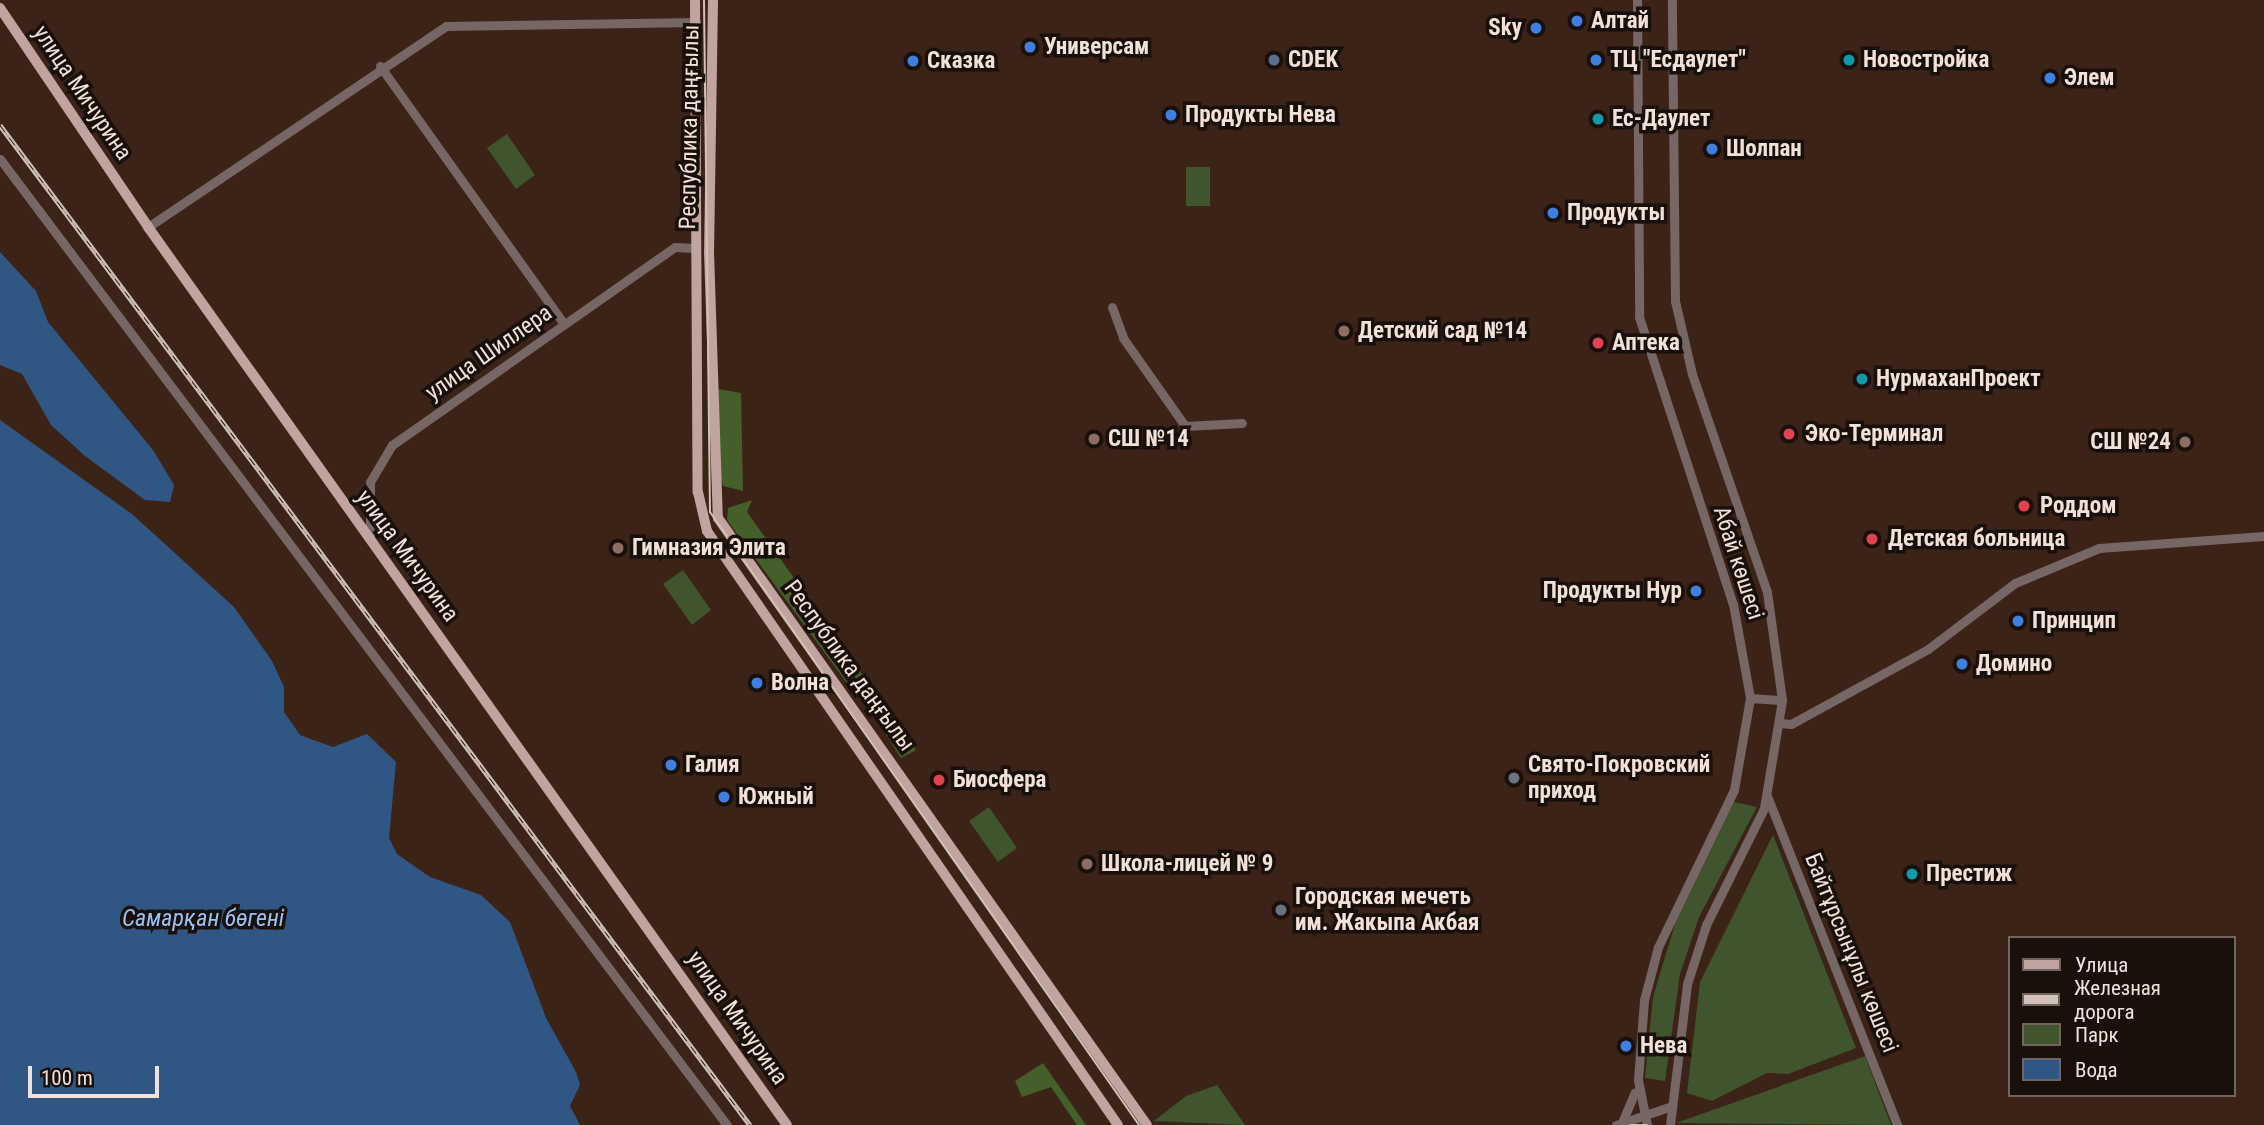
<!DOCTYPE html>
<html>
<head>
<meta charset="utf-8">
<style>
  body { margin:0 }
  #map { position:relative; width:2264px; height:1125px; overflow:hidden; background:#3b2318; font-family:"Roboto Condensed",sans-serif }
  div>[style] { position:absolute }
  .green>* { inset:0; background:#40552d }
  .forest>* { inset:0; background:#455f2a }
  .water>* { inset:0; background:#305784 }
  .minor>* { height:9px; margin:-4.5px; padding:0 4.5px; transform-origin:4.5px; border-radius:4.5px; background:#766765 }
  .major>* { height:10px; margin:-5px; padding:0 5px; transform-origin:5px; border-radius:5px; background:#c1a4a0 }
  .tram>* { height:2px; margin:-1px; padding:0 1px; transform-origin:1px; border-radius:1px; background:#d2c1b8 }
  .rail>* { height:5px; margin-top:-2.5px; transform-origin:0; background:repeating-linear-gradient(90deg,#1a100b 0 8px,#d2c1b8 0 16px); box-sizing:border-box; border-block:2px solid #d2c1b8 }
  .dots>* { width:19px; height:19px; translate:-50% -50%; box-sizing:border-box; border:4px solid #1a100b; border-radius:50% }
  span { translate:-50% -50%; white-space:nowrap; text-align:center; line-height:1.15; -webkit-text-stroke:7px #1a100b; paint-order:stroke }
  .poi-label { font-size:23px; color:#f1e1d9; font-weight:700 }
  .left { translate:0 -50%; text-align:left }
  .right { translate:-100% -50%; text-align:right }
  .street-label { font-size:23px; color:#f1e1d9 }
  .water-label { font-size:24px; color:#94c2f9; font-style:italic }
  .legend { position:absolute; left:2008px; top:936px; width:228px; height:161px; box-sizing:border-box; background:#1a100b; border:2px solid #70645d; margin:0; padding:9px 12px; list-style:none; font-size:21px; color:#f1e1d9 }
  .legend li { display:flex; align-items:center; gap:14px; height:35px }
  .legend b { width:35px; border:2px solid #70645d }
  .scale { position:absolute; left:28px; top:1066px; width:131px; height:32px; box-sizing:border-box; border:4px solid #f1e1d9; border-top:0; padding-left:9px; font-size:21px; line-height:24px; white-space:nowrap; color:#f1e1d9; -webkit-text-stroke:5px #1a100b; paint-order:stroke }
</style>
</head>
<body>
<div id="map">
  <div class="green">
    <div style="clip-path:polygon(507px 134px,535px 175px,516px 189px,487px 148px)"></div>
    <div style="clip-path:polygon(1186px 167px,1210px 167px,1210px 206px,1186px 206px)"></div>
    <div style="clip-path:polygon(683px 570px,711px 610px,692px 625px,663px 584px)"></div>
    <div style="clip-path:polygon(1734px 802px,1757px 807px,1699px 917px,1680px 974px,1665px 1081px,1645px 1078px,1653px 997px,1675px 924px)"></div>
    <div style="clip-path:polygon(989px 807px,1017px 848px,998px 862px,969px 821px)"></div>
    <div style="clip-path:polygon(1773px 835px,1856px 1048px,1788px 1074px,1767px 1073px,1712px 1101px,1687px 1093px,1700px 982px)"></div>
    <div style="clip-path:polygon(1865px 1056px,1891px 1125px,1676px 1123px)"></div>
    <div style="clip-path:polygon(1217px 1085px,1245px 1125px,1154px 1121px,1186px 1096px)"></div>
  </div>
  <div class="forest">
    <div style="clip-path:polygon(718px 389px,741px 393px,743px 491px,723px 486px,717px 467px)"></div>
    <div style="clip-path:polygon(752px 500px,747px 512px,916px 750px,901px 758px,856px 688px,852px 690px,727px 520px,728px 508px)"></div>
    <div style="clip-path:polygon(1043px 1063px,1086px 1125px,1077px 1125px,1051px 1087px,1022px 1097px,1015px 1081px)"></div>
  </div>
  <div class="water">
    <div style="clip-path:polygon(0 252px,36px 291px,48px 322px,153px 450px,174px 485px,170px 502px,145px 500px,85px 456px,51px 425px,22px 374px,0 365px)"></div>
    <div style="clip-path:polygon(0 420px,132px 514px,234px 607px,272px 661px,284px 687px,284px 712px,300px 735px,333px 747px,367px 734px,396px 762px,389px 838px,397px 854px,430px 877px,481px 895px,510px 922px,546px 1018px,576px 1072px,580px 1085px,570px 1106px,580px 1125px,0 1125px)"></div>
  </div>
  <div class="minor">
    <div style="left:1637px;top:0;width:317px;rotate:89.6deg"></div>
    <div style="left:1639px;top:317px;width:302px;rotate:71.9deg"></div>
    <div style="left:1733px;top:604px;width:96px;rotate:79.7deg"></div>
    <div style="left:1750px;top:698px;width:93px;rotate:99.9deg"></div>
    <div style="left:1734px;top:790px;width:174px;rotate:115.8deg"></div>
    <div style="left:1658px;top:947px;width:55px;rotate:104.8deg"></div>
    <div style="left:1644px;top:1000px;width:80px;rotate:94.3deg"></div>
    <div style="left:1638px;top:1080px;width:46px;rotate:78.7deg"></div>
    <div style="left:380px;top:66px;width:317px;rotate:54.5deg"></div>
    <div style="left:0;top:159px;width:1209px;rotate:53.04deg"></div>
    <div style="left:148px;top:227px;width:359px;rotate:-34deg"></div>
    <div style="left:446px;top:26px;width:250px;rotate:-0.9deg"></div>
    <div style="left:1112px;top:307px;width:33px;rotate:70deg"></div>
    <div style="left:1123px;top:338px;width:108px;rotate:54.8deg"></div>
    <div style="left:1185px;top:426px;width:57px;rotate:-3deg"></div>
    <div style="left:370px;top:538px;width:56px;rotate:-90deg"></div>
    <div style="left:370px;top:482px;width:43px;rotate:-59.3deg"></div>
    <div style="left:392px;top:445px;width:345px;rotate:-35deg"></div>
    <div style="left:675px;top:247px;width:21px;rotate:3deg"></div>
    <div style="left:1750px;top:698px;width:32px;rotate:4deg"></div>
    <div style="left:1780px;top:723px;width:11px;rotate:5deg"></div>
    <div style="left:1791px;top:724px;width:156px;rotate:-28.7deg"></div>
    <div style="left:1928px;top:649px;width:109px;rotate:-37.2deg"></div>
    <div style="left:2015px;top:583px;width:91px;rotate:-22.6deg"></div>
    <div style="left:2099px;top:548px;width:165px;rotate:-4.2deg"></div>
    <div style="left:1767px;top:796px;width:354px;rotate:68.4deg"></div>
    <div style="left:1623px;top:1120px;width:30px;rotate:-67deg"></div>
    <div style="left:1616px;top:1125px;width:56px;rotate:-18.8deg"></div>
    <div style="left:1670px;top:1125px;width:142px;rotate:-83.1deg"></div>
    <div style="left:1687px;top:984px;width:62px;rotate:-72.1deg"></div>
    <div style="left:1706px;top:925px;width:131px;rotate:-63.6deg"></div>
    <div style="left:1764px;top:808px;width:109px;rotate:-80.5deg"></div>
    <div style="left:1782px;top:700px;width:109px;rotate:-97.9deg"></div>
    <div style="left:1767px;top:592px;width:231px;rotate:-109deg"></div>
    <div style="left:1692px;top:374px;width:75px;rotate:-103.1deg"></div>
    <div style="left:1675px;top:301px;width:301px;rotate:-90.6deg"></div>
  </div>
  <div class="major">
    <div style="left:695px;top:0;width:492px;rotate:89.7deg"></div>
    <div style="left:698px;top:492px;width:40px;rotate:77deg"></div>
    <div style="left:707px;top:531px;width:722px;rotate:55.32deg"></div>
    <div style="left:713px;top:0;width:252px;rotate:90.9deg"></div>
    <div style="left:709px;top:252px;width:266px;rotate:88.1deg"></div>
    <div style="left:718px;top:518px;width:743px;rotate:54.75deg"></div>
    <div style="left:0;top:8px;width:264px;rotate:55.9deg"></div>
    <div style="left:148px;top:227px;width:1102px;rotate:54.57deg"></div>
  </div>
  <div class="tram">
    <div style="left:704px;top:0;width:512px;rotate:89.33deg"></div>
    <div style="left:710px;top:512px;width:748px;rotate:55.01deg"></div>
    <div style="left:1630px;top:1125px;width:17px"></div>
  </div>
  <div class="rail">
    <div style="left:0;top:125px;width:1250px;rotate:53.13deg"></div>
  </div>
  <div class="dots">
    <div style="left:1577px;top:21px;background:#3f7fe0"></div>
    <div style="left:1536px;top:28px;background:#3f7fe0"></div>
    <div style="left:1030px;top:47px;background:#3f7fe0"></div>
    <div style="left:1274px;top:60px;background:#5c6f8a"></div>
    <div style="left:1596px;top:60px;background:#3f7fe0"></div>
    <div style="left:1849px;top:60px;background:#0f9aa8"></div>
    <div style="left:913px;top:61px;background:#3f7fe0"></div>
    <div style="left:2050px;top:78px;background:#3f7fe0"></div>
    <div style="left:1171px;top:115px;background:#3f7fe0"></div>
    <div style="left:1598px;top:119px;background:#0f9aa8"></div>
    <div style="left:1712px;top:149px;background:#3f7fe0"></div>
    <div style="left:1553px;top:213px;background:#3f7fe0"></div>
    <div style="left:1344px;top:331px;background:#8d6e63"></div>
    <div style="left:1598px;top:343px;background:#e0444e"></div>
    <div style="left:1862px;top:379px;background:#0f9aa8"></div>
    <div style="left:1789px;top:434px;background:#e0444e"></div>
    <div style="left:1094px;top:439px;background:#8d6e63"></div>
    <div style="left:2185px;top:442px;background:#8d6e63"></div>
    <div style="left:2024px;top:506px;background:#e0444e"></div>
    <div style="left:1872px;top:539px;background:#e0444e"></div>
    <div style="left:618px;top:548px;background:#8d6e63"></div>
    <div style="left:1696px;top:591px;background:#3f7fe0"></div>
    <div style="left:2018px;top:621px;background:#3f7fe0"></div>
    <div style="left:1962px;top:664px;background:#3f7fe0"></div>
    <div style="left:757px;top:683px;background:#3f7fe0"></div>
    <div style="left:671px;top:765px;background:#3f7fe0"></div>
    <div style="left:1514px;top:778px;background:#6b7280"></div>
    <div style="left:939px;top:780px;background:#e0444e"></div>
    <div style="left:724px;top:797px;background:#3f7fe0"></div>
    <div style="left:1087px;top:864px;background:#8d6e63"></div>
    <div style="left:1912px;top:874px;background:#0f9aa8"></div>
    <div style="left:1281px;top:910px;background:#6b7280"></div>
    <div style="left:1626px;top:1046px;background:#3f7fe0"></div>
  </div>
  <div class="poi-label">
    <span class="left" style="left:1591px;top:21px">Алтай</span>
    <span class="right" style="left:1522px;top:28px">Sky</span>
    <span class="left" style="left:1044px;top:47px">Универсам</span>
    <span class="left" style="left:1288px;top:60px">CDEK</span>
    <span class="left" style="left:1610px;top:60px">ТЦ "Есдаулет"</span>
    <span class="left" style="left:1863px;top:60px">Новостройка</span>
    <span class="left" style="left:927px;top:61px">Сказка</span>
    <span class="left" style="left:2064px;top:78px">Элем</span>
    <span class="left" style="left:1185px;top:115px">Продукты Нева</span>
    <span class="left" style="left:1612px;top:119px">Ес-Даулет</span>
    <span class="left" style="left:1726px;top:149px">Шолпан</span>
    <span class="left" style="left:1567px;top:213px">Продукты</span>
    <span class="left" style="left:1358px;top:331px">Детский сад №14</span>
    <span class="left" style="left:1612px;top:343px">Аптека</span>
    <span class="left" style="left:1876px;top:379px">НурмаханПроект</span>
    <span class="left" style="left:1805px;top:434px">Эко-Терминал</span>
    <span class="left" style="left:1108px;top:439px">СШ №14</span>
    <span class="right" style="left:2171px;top:442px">СШ №24</span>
    <span class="left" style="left:2040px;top:506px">Роддом</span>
    <span class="left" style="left:1888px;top:539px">Детская больница</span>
    <span class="left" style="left:632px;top:548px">Гимназия Элита</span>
    <span class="right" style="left:1682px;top:591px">Продукты Нур</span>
    <span class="left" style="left:2032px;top:621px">Принцип</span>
    <span class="left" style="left:1976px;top:664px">Домино</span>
    <span class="left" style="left:771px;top:683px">Волна</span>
    <span class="left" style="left:685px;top:765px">Галия</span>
    <span class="left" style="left:1528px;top:778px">Свято-Покровский<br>приход</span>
    <span class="left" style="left:953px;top:780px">Биосфера</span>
    <span class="left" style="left:738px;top:797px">Южный</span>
    <span class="left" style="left:1101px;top:864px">Школа-лицей № 9</span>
    <span class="left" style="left:1926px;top:874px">Престиж</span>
    <span class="left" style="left:1295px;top:910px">Городская мечеть<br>им. Жакыпа Акбая</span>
    <span class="left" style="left:1640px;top:1046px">Нева</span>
  </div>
  <div class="street-label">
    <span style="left:82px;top:93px;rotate:56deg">улица Мичурина</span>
    <span style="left:690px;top:127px;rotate:-89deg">Республика даңғылы</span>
    <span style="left:489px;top:353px;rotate:-35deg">улица Шиллера</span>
    <span style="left:407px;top:556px;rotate:54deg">улица Мичурина</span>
    <span style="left:1738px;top:563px;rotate:72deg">Абай көшесі</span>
    <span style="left:849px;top:666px;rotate:54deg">Республика даңғылы</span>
    <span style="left:1851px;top:953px;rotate:68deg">Байтұрсынұлы көшесі</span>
    <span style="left:737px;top:1018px;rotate:55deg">улица Мичурина</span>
  </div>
  <div class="water-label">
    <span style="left:203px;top:919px">Самарқан бөгені</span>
  </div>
  <ul class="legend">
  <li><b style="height:9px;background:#c1a4a0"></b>Улица</li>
  <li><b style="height:9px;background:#d2c1b8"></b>Железная дорога</li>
  <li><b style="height:19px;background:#40552d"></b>Парк</li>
  <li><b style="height:19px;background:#305784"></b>Вода</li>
  </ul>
  <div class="scale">100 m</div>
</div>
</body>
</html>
